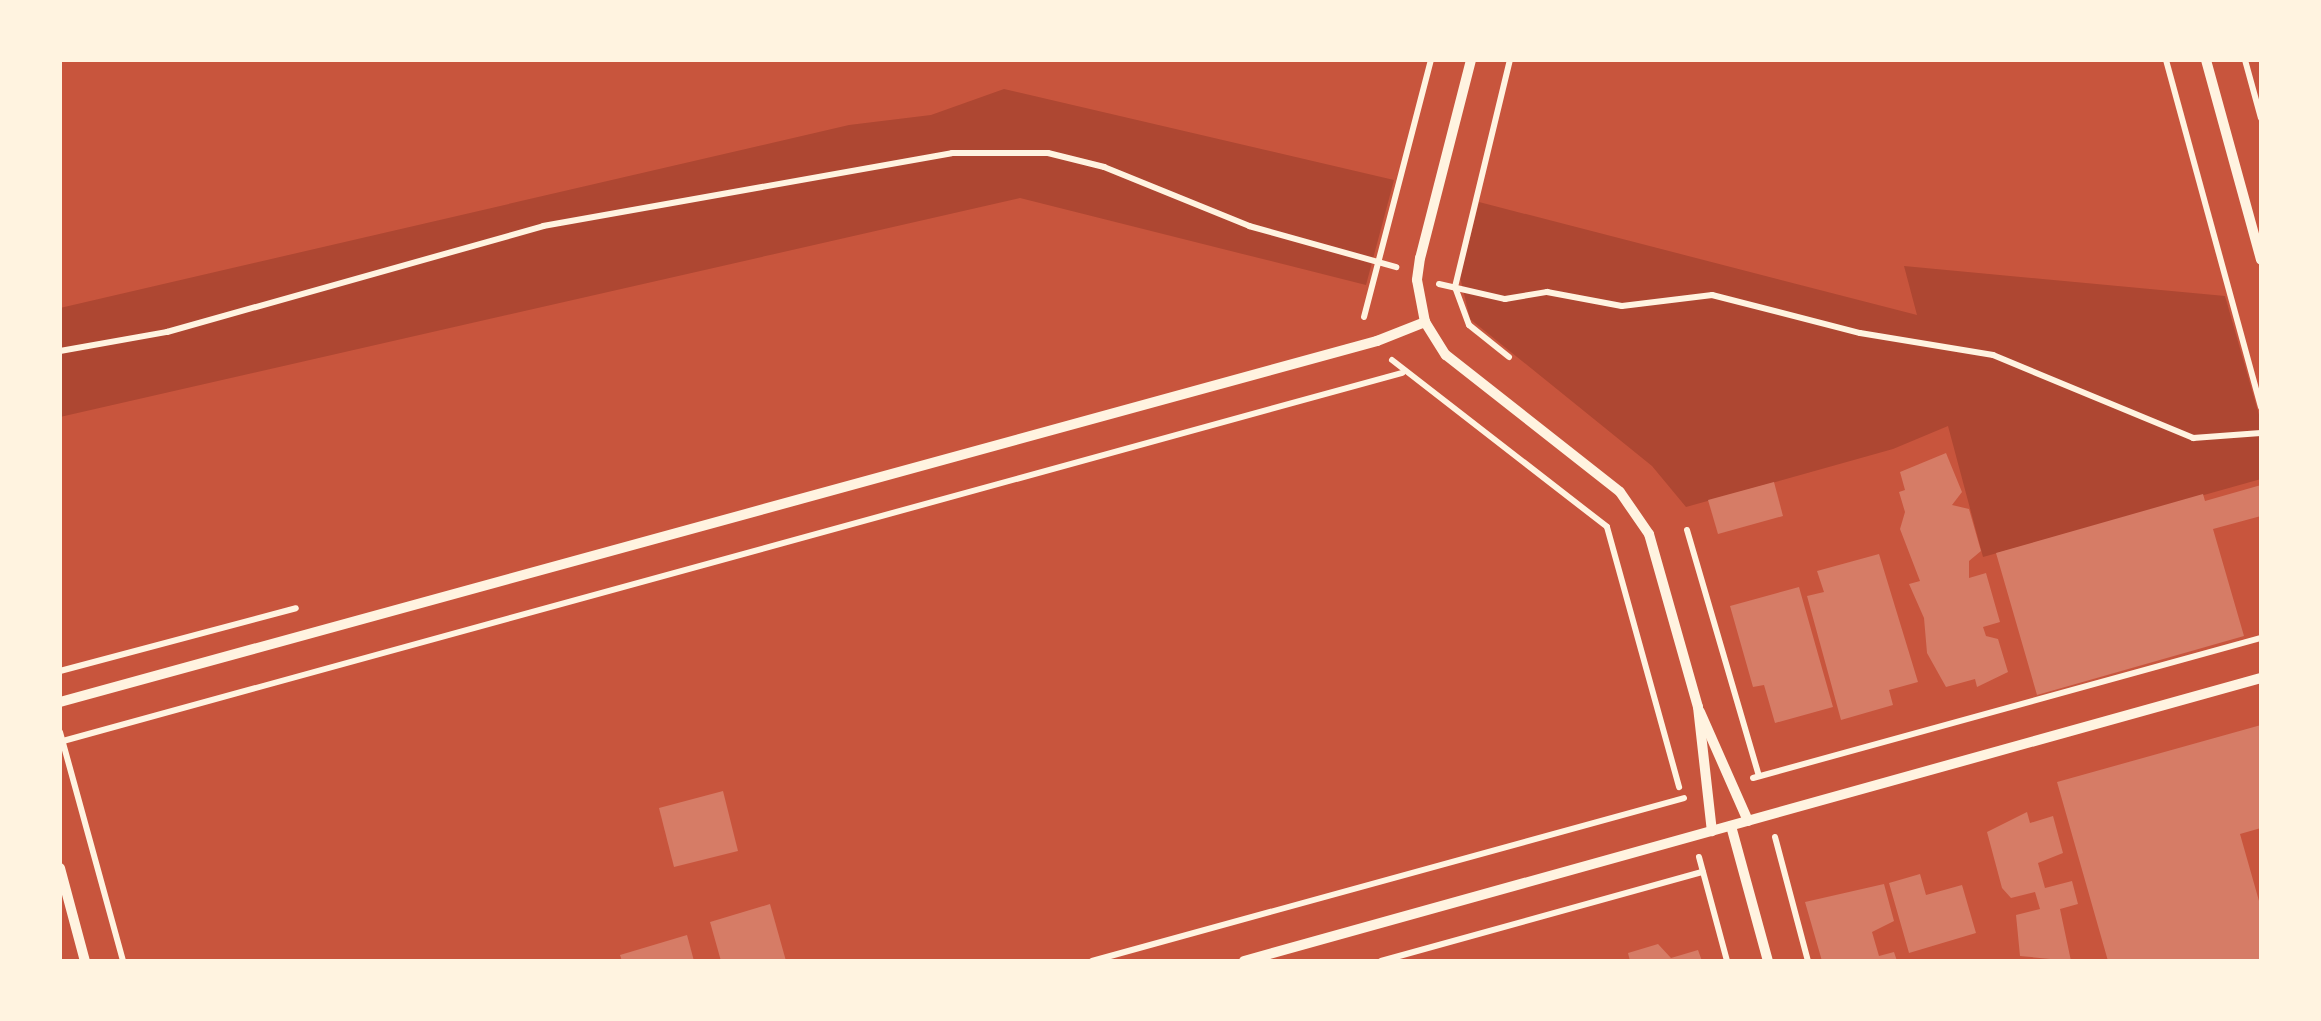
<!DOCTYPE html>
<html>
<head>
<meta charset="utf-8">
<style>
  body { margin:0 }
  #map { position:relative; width:2321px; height:1021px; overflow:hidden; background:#c8553d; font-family:"Noto Sans",sans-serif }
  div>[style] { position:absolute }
  .green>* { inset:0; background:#ae4732 }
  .building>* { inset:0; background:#d67c66 }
  .path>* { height:6px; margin:-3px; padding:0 3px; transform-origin:3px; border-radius:3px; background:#fff3e0 }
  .minor>* { height:10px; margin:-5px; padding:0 5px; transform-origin:5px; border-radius:5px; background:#fff3e0 }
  span { translate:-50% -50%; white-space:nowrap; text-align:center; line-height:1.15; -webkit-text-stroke:10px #fff3e0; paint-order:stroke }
  .frame { position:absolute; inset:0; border:62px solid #fff3e0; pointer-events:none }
</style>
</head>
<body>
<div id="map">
  <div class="green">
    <div style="clip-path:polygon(1004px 89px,1394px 180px,1366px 285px,1020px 198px,60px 417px,60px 308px,849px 125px,931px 115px)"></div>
    <div style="clip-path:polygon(1479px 202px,1917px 315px,1904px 266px,2225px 296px,2261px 422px,2261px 479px,1983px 557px,1948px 426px,1893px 449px,1686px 507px,1652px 466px,1470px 319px,1460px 277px)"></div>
  </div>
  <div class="building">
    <div style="clip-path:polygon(1946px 453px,1962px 492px,1952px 505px,1969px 509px,1981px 551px,1969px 561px,1969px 578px,1986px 573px,2000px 622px,1983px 627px,1986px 636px,1998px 639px,2008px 672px,1977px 687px,1975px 679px,1946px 687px,1927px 653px,1924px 618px,1909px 584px,1920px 581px,1900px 529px,1905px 512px,1899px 492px,1905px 490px,1900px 472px)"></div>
    <div style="clip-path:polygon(1774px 482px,1783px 516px,1718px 534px,1708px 500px)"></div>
    <div style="clip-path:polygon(2261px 485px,2261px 516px,2213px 529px,2244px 636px,2037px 695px,1996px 553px,2203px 494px,2205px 501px)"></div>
    <div style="clip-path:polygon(1879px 554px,1918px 682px,1889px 690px,1893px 705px,1841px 720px,1807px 596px,1824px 592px,1817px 571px)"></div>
    <div style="clip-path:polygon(1799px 587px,1833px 707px,1775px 723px,1764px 685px,1753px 687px,1730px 606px)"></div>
    <div style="clip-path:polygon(2261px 725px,2261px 828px,2240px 834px,2261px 908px,2261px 961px,2108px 961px,2057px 782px)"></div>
    <div style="clip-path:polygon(723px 791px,738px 851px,674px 867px,659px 808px)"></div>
    <div style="clip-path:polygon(2027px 812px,2030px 823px,2053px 816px,2063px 853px,2038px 863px,2045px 888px,2072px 881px,2078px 904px,2060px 909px,2071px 961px,2020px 956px,2016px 915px,2040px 909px,2035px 892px,2011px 898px,2002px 888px,1987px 832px)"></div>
    <div style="clip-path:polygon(1920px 874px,1926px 895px,1962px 885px,1976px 933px,1909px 953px,1889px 883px)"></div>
    <div style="clip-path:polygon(1884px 884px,1894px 921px,1872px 932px,1879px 956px,1894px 952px,1897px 961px,1822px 961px,1805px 902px)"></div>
    <div style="clip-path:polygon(770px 904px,786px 961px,721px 961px,710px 922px)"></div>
    <div style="clip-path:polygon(687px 935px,694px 961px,622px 961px,620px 955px)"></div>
    <div style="clip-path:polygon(1658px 944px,1671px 958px,1698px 950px,1702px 961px,1630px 961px,1628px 953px)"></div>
  </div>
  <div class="path">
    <div style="left:2166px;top:60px;width:360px;rotate:74.7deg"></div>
    <div style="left:2245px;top:60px;width:60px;rotate:74.6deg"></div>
    <div style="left:1439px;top:284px;width:68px;rotate:12.8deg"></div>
    <div style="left:1505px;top:299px;width:43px;rotate:-9.5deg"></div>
    <div style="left:1547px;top:292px;width:76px;rotate:10.6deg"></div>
    <div style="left:1622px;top:306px;width:91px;rotate:-7deg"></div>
    <div style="left:1712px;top:295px;width:153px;rotate:14.4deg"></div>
    <div style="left:1860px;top:333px;width:135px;rotate:9.4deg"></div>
    <div style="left:1993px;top:355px;width:217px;rotate:22.5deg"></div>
    <div style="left:2193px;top:438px;width:68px;rotate:-4.2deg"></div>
    <div style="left:1364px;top:317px;width:266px;rotate:-75.4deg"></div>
    <div style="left:60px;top:351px;width:109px;rotate:-10.1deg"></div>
    <div style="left:167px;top:332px;width:391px;rotate:-15.7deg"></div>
    <div style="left:543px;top:226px;width:415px;rotate:-10.1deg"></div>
    <div style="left:952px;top:153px;width:96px"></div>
    <div style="left:1048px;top:153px;width:58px;rotate:14deg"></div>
    <div style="left:1104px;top:167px;width:157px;rotate:22.1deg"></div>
    <div style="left:1249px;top:226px;width:153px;rotate:15.6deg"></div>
    <div style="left:1509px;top:357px;width:51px;rotate:-141.3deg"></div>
    <div style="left:1469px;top:325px;width:40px;rotate:-110.2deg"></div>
    <div style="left:1455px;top:287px;width:234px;rotate:-76.4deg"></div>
    <div style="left:1392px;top:360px;width:272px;rotate:37.8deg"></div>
    <div style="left:1607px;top:527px;width:270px;rotate:74.5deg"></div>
    <div style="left:1687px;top:530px;width:256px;rotate:73.7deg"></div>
    <div style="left:60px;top:671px;width:244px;rotate:-14.9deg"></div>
    <div style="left:60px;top:732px;width:238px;rotate:74.6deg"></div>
    <div style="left:63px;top:741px;width:1389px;rotate:-15.37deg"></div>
    <div style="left:1753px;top:778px;width:527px;rotate:-15.41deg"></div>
    <div style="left:1775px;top:837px;width:128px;rotate:75.1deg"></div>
    <div style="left:1699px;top:857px;width:108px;rotate:74.9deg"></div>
    <div style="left:1092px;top:961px;width:614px;rotate:-15.39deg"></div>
    <div style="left:1381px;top:961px;width:334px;rotate:-15.5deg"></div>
  </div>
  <div class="minor">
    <div style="left:1471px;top:60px;width:204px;rotate:104.4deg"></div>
    <div style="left:1420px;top:258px;width:22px;rotate:98deg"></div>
    <div style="left:1417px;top:280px;width:43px;rotate:79.2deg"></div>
    <div style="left:1425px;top:322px;width:39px;rotate:58deg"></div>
    <div style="left:1446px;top:355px;width:221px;rotate:38.2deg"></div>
    <div style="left:1620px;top:492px;width:51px;rotate:55.4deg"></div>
    <div style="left:1649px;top:534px;width:180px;rotate:74.2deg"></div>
    <div style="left:1698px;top:707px;width:125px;rotate:83.6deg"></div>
    <div style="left:2206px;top:60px;width:207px;rotate:74.6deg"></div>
    <div style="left:60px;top:702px;width:1366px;rotate:-15.33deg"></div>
    <div style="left:1377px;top:341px;width:52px;rotate:-21.6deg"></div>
    <div style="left:1700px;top:712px;width:119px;rotate:66.2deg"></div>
    <div style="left:1731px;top:826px;width:140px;rotate:74.7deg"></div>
    <div style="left:60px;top:868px;width:96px;rotate:75deg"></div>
    <div style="left:1244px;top:961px;width:1056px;rotate:-15.55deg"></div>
  </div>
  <div class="frame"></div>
</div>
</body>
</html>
